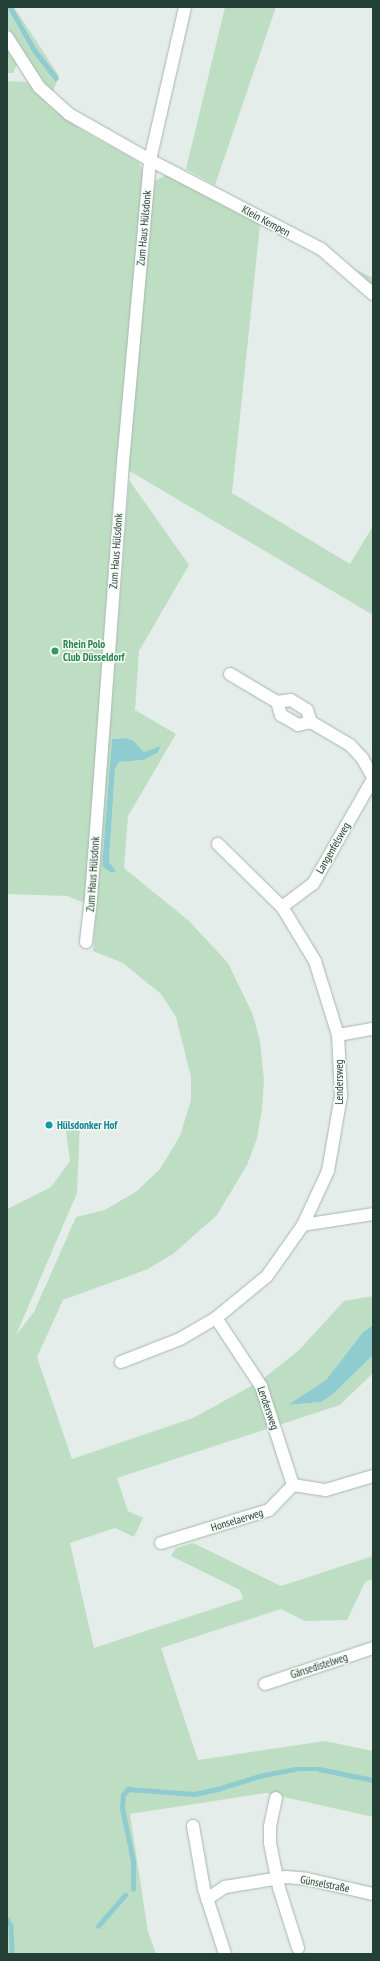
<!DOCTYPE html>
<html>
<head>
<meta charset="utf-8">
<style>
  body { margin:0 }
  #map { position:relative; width:380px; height:1961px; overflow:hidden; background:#e4ede9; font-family:"PT Sans Narrow",sans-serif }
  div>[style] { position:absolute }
  .green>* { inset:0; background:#bedec4 }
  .water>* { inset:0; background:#8fccd0 }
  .stream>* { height:4.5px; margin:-2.25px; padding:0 2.25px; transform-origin:2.25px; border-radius:2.25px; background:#8fccd0 }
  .roads { filter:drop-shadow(0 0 1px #a7b5af) drop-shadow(0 0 1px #a7b5af) }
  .minor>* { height:12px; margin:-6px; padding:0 6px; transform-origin:6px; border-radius:6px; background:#fff }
  .dots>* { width:11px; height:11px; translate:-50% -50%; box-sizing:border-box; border:2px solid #f5faf7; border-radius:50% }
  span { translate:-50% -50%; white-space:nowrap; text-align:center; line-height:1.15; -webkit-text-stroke:3px #f5faf7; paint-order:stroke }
  .street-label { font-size:11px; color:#243f35 }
  .leisure-label { font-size:11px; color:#27864d; font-weight:700 }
  .left { translate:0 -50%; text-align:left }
  .culture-label { font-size:11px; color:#0d838f; font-weight:700 }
  .frame { position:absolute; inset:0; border:8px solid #243f35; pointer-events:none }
</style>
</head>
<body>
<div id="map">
  <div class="green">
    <div style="clip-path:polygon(7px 7px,14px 7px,59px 76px,52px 94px,7px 27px)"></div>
    <div style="clip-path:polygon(225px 7px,276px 7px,215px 185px,186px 169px)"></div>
    <div style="clip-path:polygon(7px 47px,17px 64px,13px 73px,7px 73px)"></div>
    <div style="clip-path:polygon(7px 81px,27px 82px,50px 106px,85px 132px,139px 162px,143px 173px,120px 425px,131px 432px,152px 205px,155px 181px,166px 175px,260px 225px,232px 493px,350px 564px,373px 526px,373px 615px,116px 463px,85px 903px,67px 896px,7px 894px)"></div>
    <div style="clip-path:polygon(355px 269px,373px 278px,373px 286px)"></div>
    <div style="clip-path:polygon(evenodd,129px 480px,189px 565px,139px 651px,135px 710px,176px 734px,128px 816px,124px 868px,189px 921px,228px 963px,253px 1015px,260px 1042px,264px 1080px,262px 1109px,257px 1138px,247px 1165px,217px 1215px,173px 1254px,148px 1269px,63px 1300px,37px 1357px,72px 1459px,193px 1418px,255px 1384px,270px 1428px,117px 1478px,128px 1511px,143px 1518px,134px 1537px,115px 1528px,70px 1543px,94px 1648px,243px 1599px,240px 1590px,171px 1556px,176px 1548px,193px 1543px,281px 1586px,373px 1556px,373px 1579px,365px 1582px,347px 1620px,305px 1621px,281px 1609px,161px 1648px,198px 1760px,325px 1741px,373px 1751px,373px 1817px,266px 1793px,130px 1814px,148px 1932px,156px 1954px,7px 1954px,7px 1209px,51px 1187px,70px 1161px,65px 1123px,80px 1121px,77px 1193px,16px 1335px,34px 1312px,76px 1217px,105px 1210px,137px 1191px,160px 1169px,180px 1136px,191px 1100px,191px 1077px,176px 1017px,161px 994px,123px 963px,93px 951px,129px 480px,128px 738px,134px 741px,144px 752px,157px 748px,157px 753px,144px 760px,119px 762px,115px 769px,109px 862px,112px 867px,102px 866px,112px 739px,128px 738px)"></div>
    <div style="clip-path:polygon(373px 1296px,373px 1325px,363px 1332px,326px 1380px,289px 1405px,322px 1402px,333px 1394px,373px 1355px,373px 1373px,340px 1405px,279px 1425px,263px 1379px,299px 1350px,344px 1301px)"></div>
  </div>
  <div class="water">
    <div style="clip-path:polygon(127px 738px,134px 741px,144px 752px,161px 746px,157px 753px,144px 760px,119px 762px,115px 769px,109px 862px,116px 871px,112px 873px,102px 866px,112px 739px)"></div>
    <div style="clip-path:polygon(373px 1325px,373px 1355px,333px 1394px,322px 1402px,288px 1405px,326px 1380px,363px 1332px)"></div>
  </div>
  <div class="stream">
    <div style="left:10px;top:7px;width:51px;rotate:60.4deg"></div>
    <div style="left:35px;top:51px;width:34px;rotate:52deg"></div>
    <div style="left:133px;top:1889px;width:28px;rotate:-90deg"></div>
    <div style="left:133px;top:1861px;width:54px;rotate:-101.7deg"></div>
    <div style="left:122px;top:1808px;width:13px;rotate:-86deg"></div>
    <div style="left:123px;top:1795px;width:8px;rotate:-50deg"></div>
    <div style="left:128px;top:1789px;width:66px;rotate:4.3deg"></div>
    <div style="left:194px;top:1794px;width:25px;rotate:-12deg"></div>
    <div style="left:218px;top:1789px;width:43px;rotate:-17.6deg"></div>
    <div style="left:259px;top:1776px;width:38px;rotate:-11deg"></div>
    <div style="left:296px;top:1769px;width:23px"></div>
    <div style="left:319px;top:1769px;width:55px;rotate:11.5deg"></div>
    <div style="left:7px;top:1919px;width:8px;rotate:60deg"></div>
    <div style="left:11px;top:1926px;width:28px;rotate:88deg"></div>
    <div style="left:98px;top:1926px;width:41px;rotate:-48.9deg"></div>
  </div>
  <div class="roads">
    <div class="minor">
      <div style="left:7px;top:37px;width:59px;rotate:57.4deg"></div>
      <div style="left:39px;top:87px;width:40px;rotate:42deg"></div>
      <div style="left:69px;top:114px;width:93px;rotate:29.6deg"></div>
      <div style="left:150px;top:160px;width:193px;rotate:27.5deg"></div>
      <div style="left:321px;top:249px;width:69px;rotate:40.9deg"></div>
      <div style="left:230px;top:674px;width:55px;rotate:30.8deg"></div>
      <div style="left:277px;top:702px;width:14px;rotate:-8deg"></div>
      <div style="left:291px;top:700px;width:19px;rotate:32deg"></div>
      <div style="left:307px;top:710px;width:13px;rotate:72deg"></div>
      <div style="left:311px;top:722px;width:45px;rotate:30.5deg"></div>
      <div style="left:350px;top:745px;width:18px;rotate:47deg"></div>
      <div style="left:362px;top:758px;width:22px;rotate:60deg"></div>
      <div style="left:277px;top:702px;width:14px;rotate:73deg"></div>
      <div style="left:281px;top:715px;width:20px;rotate:30deg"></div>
      <div style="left:298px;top:725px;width:13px;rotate:-13deg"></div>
      <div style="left:282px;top:907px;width:39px;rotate:-37deg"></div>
      <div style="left:313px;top:884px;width:121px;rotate:-60.3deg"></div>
      <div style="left:86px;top:942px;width:44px;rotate:-83.5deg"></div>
      <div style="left:91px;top:898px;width:447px;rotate:-85.8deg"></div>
      <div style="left:124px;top:452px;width:293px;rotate:-84.9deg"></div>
      <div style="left:150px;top:160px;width:157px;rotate:-77.1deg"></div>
      <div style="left:338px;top:1035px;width:36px;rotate:-10deg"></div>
      <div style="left:303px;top:1225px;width:71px;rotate:-8.9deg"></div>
      <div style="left:216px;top:1318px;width:82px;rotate:56.5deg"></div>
      <div style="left:261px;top:1386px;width:104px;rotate:72.1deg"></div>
      <div style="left:121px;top:1362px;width:63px;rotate:-21.3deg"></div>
      <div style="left:180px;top:1339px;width:42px;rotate:-30.3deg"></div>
      <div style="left:216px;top:1318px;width:66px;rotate:-39.5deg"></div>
      <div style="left:267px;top:1276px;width:62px;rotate:-54.8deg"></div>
      <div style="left:303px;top:1225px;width:60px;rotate:-65.2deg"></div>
      <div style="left:328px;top:1171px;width:76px;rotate:-80.2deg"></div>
      <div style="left:341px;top:1096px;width:61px;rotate:-92.8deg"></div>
      <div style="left:338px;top:1035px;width:77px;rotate:-107.3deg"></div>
      <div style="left:315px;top:961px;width:63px;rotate:-121.4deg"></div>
      <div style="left:282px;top:907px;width:90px;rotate:-135.5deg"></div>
      <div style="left:161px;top:1543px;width:113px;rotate:-17deg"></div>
      <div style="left:269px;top:1510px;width:35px;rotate:-46deg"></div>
      <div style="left:293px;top:1485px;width:33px;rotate:9deg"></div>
      <div style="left:326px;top:1490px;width:49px;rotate:-16.6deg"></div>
      <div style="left:265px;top:1684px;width:114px;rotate:-18.4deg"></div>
      <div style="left:276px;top:1798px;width:30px;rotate:102deg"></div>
      <div style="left:270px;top:1827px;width:16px;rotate:90deg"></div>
      <div style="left:270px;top:1843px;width:46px;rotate:78.7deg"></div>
      <div style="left:279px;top:1888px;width:63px;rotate:72.4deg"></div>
      <div style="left:193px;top:1826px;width:64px;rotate:80.1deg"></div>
      <div style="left:204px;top:1889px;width:68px;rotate:72.1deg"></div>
      <div style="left:207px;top:1899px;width:22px;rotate:-34deg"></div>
      <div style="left:225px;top:1887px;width:62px;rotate:-9.3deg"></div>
      <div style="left:286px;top:1877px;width:21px;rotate:5deg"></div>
      <div style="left:307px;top:1879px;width:68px;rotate:12.8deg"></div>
    </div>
  </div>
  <div class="dots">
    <div style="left:55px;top:651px;background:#2e9e5b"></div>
    <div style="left:49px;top:1125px;background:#0f9aa8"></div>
  </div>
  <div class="street-label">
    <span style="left:266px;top:221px;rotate:28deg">Klein Kempen</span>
    <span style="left:144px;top:228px;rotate:-85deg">Zum Haus Hülsdonk</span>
    <span style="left:116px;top:551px;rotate:-86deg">Zum Haus Hülsdonk</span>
    <span style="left:333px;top:848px;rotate:-60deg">Langenfelsweg</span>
    <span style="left:93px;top:874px;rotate:-86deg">Zum Haus Hülsdonk</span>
    <span style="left:339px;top:1082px;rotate:-90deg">Lendersweg</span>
    <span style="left:268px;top:1408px;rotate:71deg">Lendersweg</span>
    <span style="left:237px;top:1520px;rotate:-17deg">Honselaerweg</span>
    <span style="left:319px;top:1666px;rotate:-18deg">Gänsedistelweg</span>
    <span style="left:325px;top:1884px;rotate:11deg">Günselstraße</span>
  </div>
  <div class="leisure-label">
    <span class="left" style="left:63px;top:651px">Rhein Polo<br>Club Düsseldorf</span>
  </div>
  <div class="culture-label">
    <span class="left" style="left:57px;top:1125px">Hülsdonker Hof</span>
  </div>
  <div class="frame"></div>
</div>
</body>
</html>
